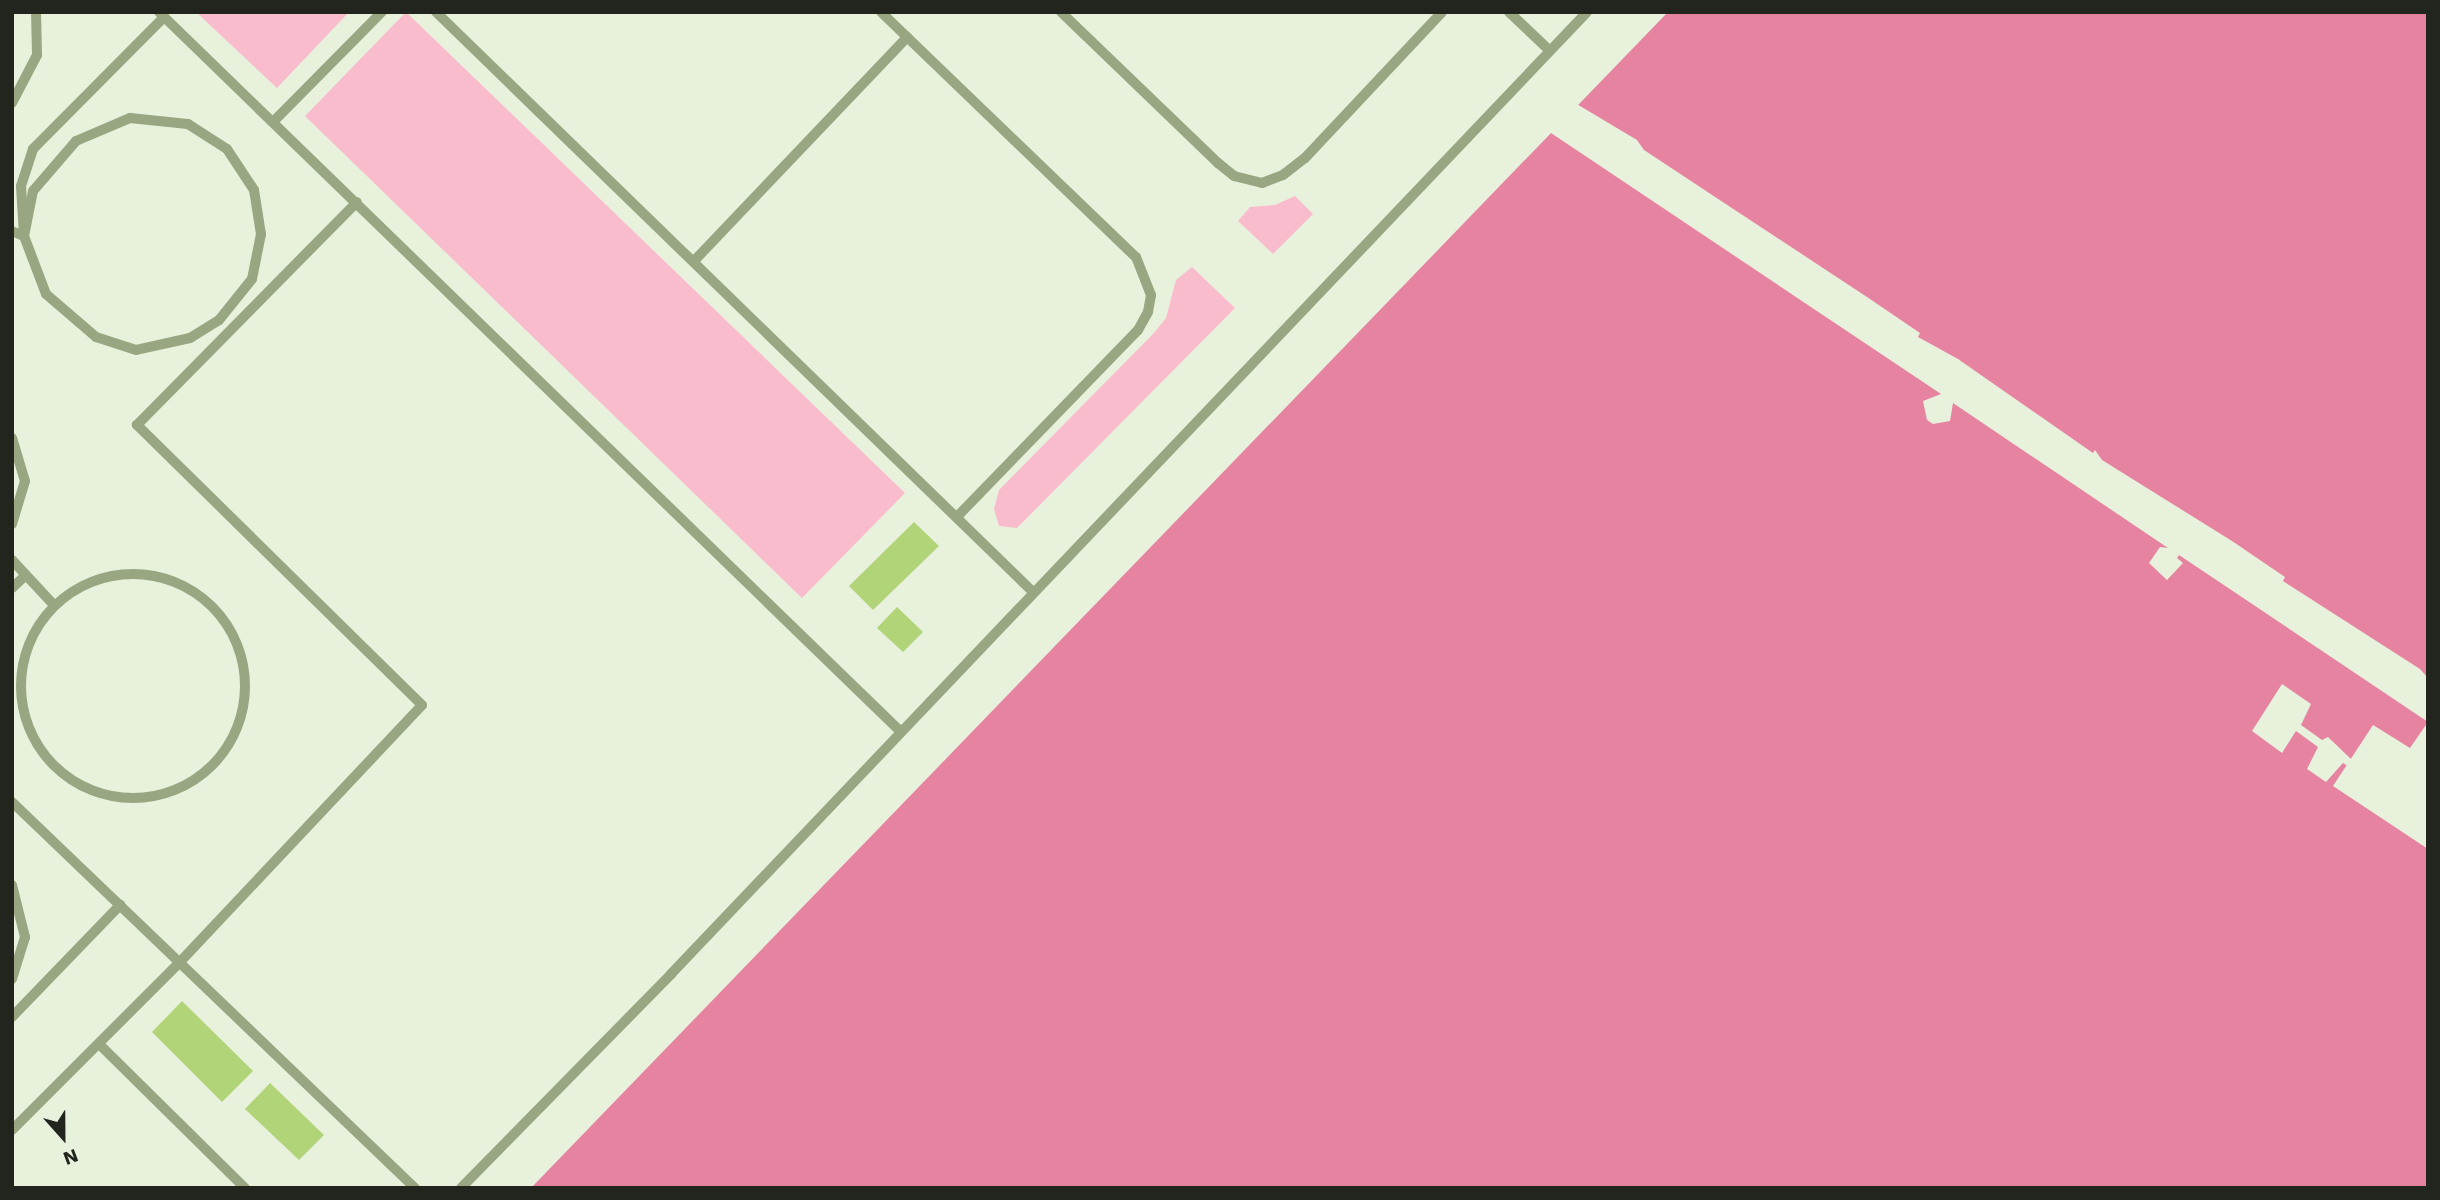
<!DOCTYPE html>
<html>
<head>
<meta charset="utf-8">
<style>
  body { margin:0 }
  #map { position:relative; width:2440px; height:1200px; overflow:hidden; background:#e8f1dc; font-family:"Work Sans",sans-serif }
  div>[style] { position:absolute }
  .green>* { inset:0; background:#f9bccd }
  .water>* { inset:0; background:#e583a1 }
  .pier>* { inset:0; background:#e8f1dc }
  .building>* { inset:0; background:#b2d478 }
  .lane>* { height:10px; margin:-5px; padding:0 5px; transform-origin:5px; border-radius:5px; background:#98a781 }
  .lane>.ring { margin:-5px; padding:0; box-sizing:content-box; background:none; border:10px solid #98a781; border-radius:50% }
  span { translate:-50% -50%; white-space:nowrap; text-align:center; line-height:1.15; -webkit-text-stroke:5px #e8f1dc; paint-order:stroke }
  .frame { position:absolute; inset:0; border:14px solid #22251e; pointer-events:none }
  .north { position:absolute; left:28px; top:1102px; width:70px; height:70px; -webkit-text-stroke:5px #e8f1dc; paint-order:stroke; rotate:159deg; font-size:19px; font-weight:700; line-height:28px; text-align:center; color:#22251e }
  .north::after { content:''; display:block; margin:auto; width:24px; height:32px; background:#22251e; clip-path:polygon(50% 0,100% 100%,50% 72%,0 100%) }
</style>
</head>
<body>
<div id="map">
  <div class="green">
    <div style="clip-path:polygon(196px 12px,349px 12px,277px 88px)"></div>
    <div style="clip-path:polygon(406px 12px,905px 493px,802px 598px,305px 116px)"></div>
    <div style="clip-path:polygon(1295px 196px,1313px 214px,1273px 254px,1238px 221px,1250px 207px,1275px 205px)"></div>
    <div style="clip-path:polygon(1192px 267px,1235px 308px,1017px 528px,999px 526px,994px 509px,999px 490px,1154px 333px,1166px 318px,1176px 280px)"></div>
  </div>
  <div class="water">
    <div style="clip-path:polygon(1668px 12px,2428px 12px,2428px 722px,2410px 748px,2373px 725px,2333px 786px,2428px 849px,2428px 1188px,531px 1188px)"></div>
  </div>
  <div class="pier">
    <div style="clip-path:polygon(1575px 103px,1637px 140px,1644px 150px,1867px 297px,1920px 333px,1918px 337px,1958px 359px,2093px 453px,2095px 450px,2102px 460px,2232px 541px,2285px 577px,2283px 581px,2420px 669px,2428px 678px,2428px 722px,2179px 555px,2177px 558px,2183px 563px,2167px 580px,2149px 563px,2160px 547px,2168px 548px,1953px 403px,1950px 421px,1933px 424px,1927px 420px,1923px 401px,1941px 394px,1548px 131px)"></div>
    <div style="clip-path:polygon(2282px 684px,2311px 704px,2301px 725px,2322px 740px,2328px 737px,2353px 761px,2349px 767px,2343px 763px,2326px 782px,2307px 769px,2318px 747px,2296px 731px,2282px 753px,2252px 731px)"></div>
  </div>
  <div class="building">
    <div style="clip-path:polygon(914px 522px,939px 546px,873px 610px,849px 586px)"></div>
    <div style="clip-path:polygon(897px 607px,923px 632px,903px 652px,877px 628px)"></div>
    <div style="clip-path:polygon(182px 1001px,253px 1071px,222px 1102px,152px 1032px)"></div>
    <div style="clip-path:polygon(270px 1083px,324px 1135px,299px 1160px,245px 1109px)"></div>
  </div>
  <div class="lane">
    <div style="left:159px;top:12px;width:1032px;rotate:44.14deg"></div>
    <div style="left:436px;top:12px;width:831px;rotate:44.17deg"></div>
    <div style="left:881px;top:12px;width:354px;rotate:43.9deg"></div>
    <div style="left:1136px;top:257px;width:41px;rotate:68.5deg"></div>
    <div style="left:1151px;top:295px;width:17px;rotate:100deg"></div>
    <div style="left:1148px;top:312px;width:21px;rotate:119deg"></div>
    <div style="left:1138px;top:330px;width:259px;rotate:134.1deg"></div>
    <div style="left:1061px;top:12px;width:218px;rotate:43.9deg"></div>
    <div style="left:1218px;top:163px;width:21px;rotate:39deg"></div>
    <div style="left:1234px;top:176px;width:29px;rotate:14deg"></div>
    <div style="left:1262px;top:183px;width:22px;rotate:-21deg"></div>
    <div style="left:1283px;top:175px;width:28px;rotate:-38deg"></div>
    <div style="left:1305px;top:158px;width:200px;rotate:-46.8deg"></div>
    <div style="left:1509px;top:12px;width:55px;rotate:43.5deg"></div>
    <div style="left:12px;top:103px;width:54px;rotate:-62.5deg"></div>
    <div style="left:37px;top:55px;width:43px;rotate:-91.3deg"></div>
    <div style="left:273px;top:122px;width:155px;rotate:-45.3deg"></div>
    <div style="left:12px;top:231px;width:13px;rotate:23deg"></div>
    <div style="left:24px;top:236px;width:46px;rotate:-78.7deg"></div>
    <div style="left:33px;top:191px;width:66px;rotate:-49.3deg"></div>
    <div style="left:76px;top:141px;width:59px;rotate:-23.1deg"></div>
    <div style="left:130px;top:118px;width:58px;rotate:5.9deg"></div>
    <div style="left:188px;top:124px;width:46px;rotate:32.7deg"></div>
    <div style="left:227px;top:149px;width:49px;rotate:56.6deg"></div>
    <div style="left:254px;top:190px;width:45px;rotate:81deg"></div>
    <div style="left:261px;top:234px;width:46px;rotate:101.3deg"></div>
    <div style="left:252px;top:279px;width:53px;rotate:128.8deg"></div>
    <div style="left:219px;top:320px;width:34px;rotate:148deg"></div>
    <div style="left:190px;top:338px;width:55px;rotate:167.5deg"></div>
    <div style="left:136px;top:350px;width:42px;rotate:-162deg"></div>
    <div style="left:96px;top:337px;width:66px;rotate:-139.3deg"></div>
    <div style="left:46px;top:294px;width:62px;rotate:-110.8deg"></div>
    <div style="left:24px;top:236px;width:50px;rotate:-93.4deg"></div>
    <div style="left:21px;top:186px;width:39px;rotate:-72deg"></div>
    <div style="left:33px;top:149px;width:186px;rotate:-45.2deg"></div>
    <div style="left:694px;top:261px;width:309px;rotate:-46.4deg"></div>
    <div style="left:12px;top:438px;width:45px;rotate:73.2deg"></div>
    <div style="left:25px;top:481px;width:45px;rotate:106.8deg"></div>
    <div style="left:12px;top:560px;width:59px;rotate:47.1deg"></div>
    <div class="ring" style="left:21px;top:574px;width:214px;height:214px"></div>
    <div style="left:12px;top:588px;width:19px;rotate:-43deg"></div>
    <div style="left:12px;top:802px;width:558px;rotate:43.77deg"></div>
    <div style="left:12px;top:885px;width:54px;rotate:76deg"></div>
    <div style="left:25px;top:937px;width:44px;rotate:107.2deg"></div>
    <div style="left:12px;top:1017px;width:156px;rotate:-46deg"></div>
    <div style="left:99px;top:1044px;width:205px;rotate:44.6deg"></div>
    <div style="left:12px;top:1130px;width:236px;rotate:-45deg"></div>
    <div style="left:179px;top:963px;width:354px;rotate:-46.7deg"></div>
    <div style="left:422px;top:705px;width:400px;rotate:-135.5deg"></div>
    <div style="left:137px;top:425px;width:313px;rotate:-45.4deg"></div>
    <div style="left:461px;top:1188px;width:300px;rotate:-45.5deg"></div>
    <div style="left:671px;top:974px;width:1328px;rotate:-46.4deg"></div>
  </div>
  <div class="frame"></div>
  <div class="north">N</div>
</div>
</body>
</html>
